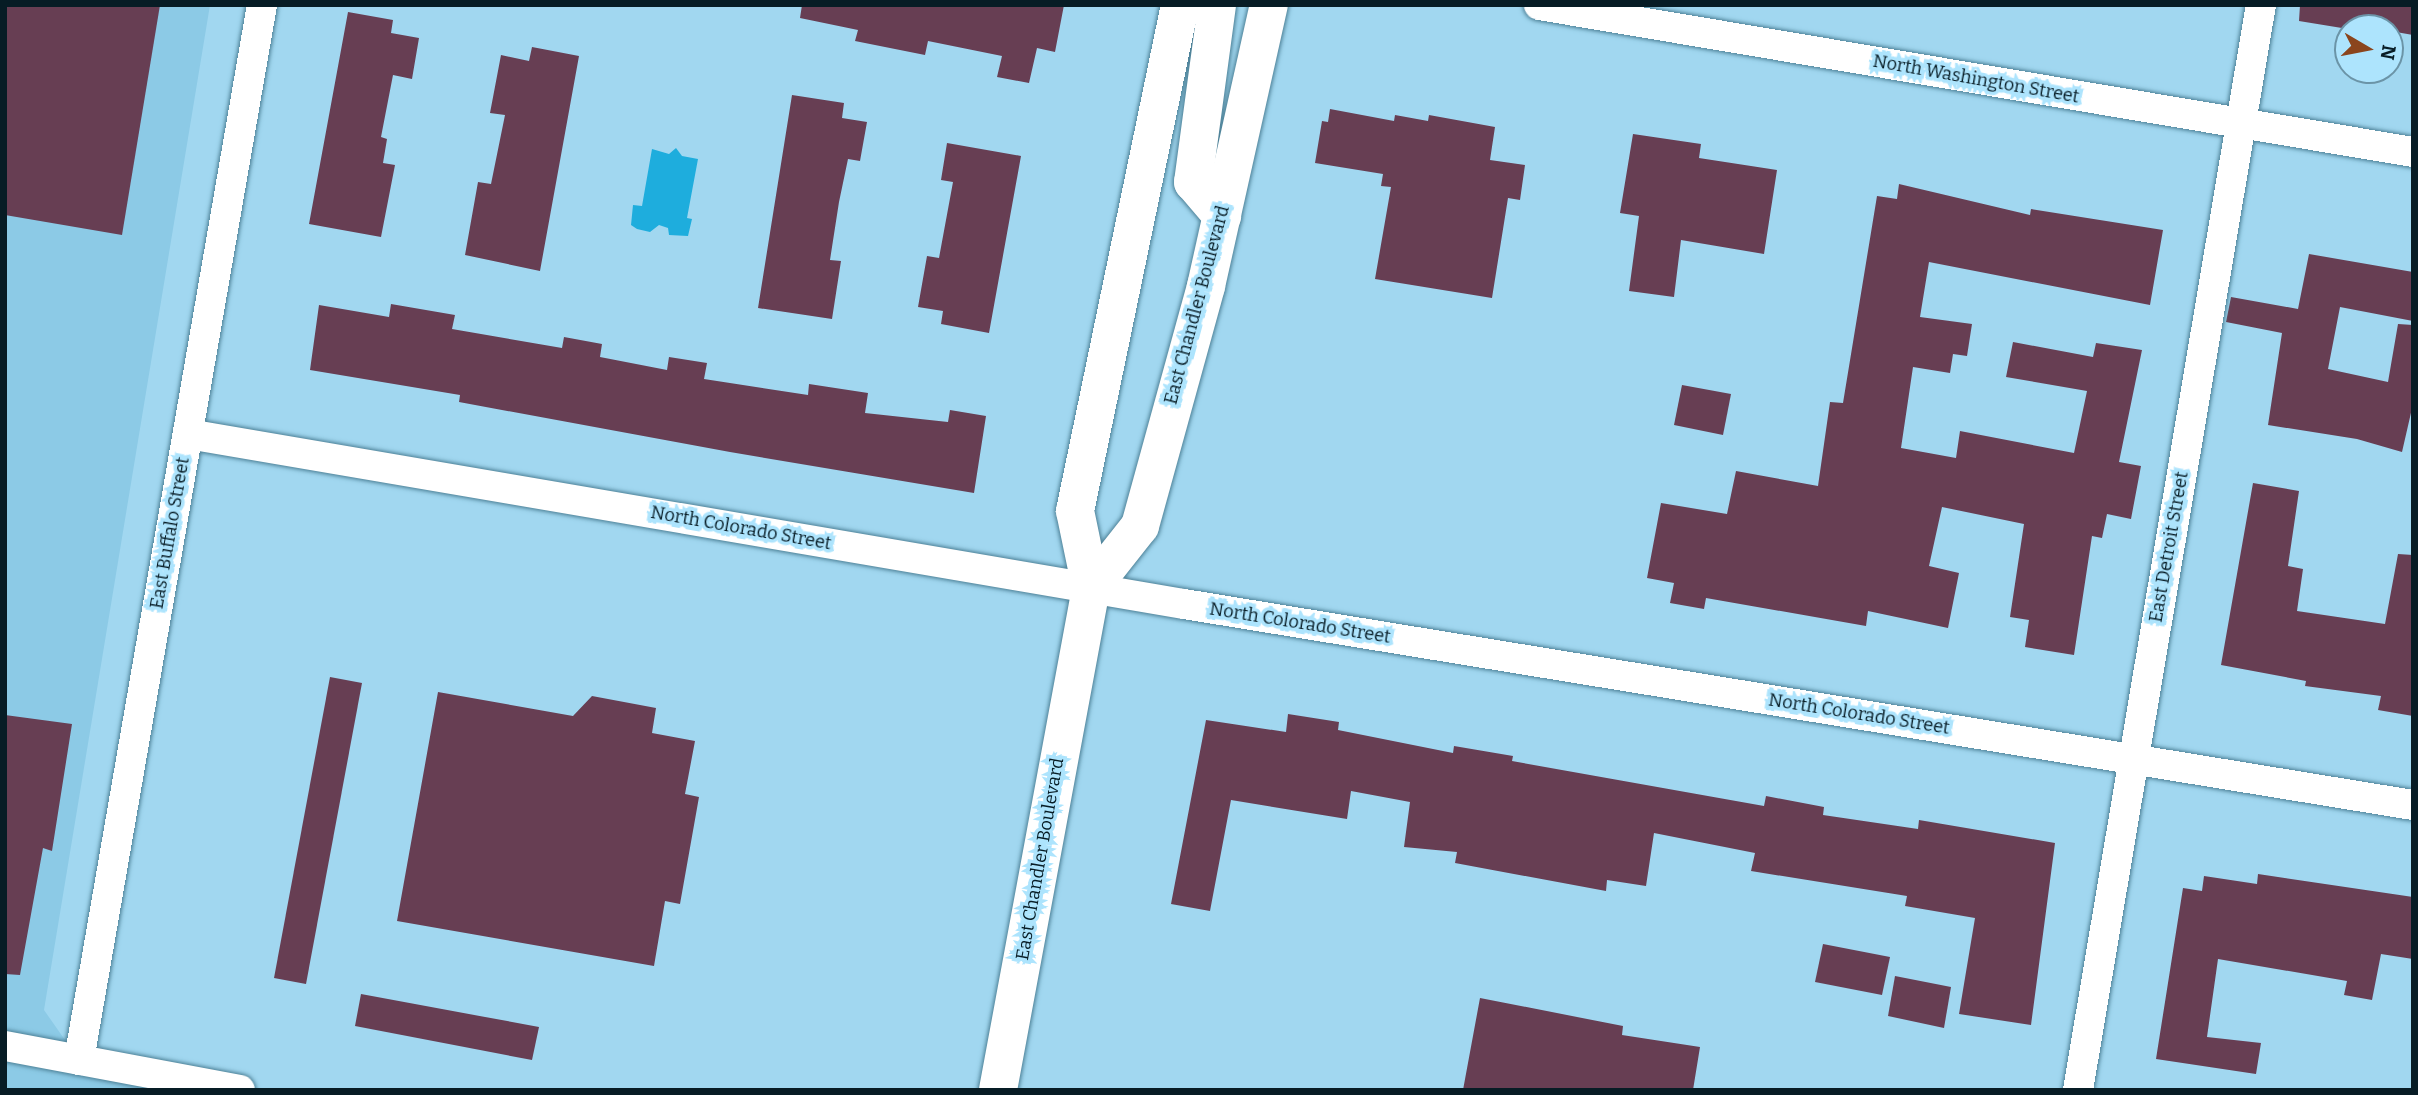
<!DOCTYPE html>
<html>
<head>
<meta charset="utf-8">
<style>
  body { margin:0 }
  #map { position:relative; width:2418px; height:1095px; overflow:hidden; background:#a1d7f0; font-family:Bitter,serif }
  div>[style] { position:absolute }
  .built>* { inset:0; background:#8ccae6 }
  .water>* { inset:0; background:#1eaddd }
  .building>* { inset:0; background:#673e53 }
  .roads { filter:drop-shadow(0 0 2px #4d8197) drop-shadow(0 0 2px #4d8197) }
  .street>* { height:30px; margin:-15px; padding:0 15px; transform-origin:15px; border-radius:15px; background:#fff }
  .secondary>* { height:38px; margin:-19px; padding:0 19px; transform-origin:19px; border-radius:19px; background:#fff }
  span { translate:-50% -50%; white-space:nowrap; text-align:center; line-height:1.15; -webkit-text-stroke:7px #ade4fd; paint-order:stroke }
  .street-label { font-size:18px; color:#071c25 }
  .frame { position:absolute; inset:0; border:7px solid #071c25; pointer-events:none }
  .north { position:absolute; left:2334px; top:14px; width:70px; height:70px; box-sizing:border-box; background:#ade4fd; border:2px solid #6b94a7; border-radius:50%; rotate:100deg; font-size:19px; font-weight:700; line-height:28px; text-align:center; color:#071c25 }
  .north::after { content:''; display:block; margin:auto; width:24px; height:32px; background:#8b451d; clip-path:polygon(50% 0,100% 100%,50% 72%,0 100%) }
</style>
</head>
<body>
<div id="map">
  <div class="built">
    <div style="clip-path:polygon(5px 5px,210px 5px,44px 1010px,79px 1060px,239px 1090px,5px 1090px)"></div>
  </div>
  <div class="water">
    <div style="clip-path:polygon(676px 148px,682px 156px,698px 159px,687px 218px,692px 219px,688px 236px,669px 235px,668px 228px,659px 225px,650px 232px,637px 229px,631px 225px,633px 205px,642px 206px,652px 149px,669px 154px)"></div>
  </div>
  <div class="building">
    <div style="clip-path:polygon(5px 5px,160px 5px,122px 235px,5px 215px)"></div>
    <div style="clip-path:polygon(802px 5px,1064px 5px,1055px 52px,1037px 48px,1029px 83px,997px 77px,1002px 56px,928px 41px,925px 55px,855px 41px,858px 30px,800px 18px)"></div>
    <div style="clip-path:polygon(2300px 5px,2413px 5px,2413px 35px,2396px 32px,2395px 37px,2390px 36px,2390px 28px,2348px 29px,2299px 21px)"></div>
    <div style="clip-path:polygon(348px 12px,393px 20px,391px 33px,419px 38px,412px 79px,393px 75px,381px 137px,387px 139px,383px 163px,395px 165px,381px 237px,309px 224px)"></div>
    <div style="clip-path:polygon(532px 47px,579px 56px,540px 271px,465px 255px,478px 182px,491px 184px,505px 115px,490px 113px,501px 55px,529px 61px)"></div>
    <div style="clip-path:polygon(792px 95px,844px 103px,842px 118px,867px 122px,860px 161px,848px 159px,839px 202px,830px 260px,841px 261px,832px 319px,758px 308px)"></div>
    <div style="clip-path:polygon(1330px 109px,1394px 121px,1395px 115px,1428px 121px,1429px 115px,1495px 127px,1490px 160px,1525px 165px,1520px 200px,1508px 198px,1492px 298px,1375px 279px,1391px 187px,1381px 186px,1383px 174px,1315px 163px,1322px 121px,1328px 122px)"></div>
    <div style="clip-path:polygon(1633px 134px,1701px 144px,1699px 158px,1777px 170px,1764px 254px,1681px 240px,1674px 297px,1629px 291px,1639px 216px,1620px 213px)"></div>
    <div style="clip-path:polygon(947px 143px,1021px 156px,989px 333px,941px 324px,943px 311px,918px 307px,927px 256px,939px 258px,953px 182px,941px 180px)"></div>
    <div style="clip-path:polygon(1899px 184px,2030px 215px,2031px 209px,2163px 230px,2150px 305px,1929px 262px,1920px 317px,1972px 324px,1967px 356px,1953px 354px,1950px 373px,1913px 367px,1901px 448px,1956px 458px,1960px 431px,2074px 453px,2087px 391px,2006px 377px,2013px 342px,2093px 357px,2096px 343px,2142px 350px,2119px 462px,2141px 466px,2131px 519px,2107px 514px,2102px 538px,2092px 536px,2074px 655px,2025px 647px,2029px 620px,2010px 617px,2024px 524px,1942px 507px,1929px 566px,1959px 573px,1948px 628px,1868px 611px,1866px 626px,1706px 598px,1704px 609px,1670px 603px,1674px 583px,1647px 578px,1661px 503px,1727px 514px,1736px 471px,1818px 486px,1830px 402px,1843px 403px,1877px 196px,1897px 199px)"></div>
    <div style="clip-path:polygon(2309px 254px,2413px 272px,2413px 321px,2340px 307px,2328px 369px,2388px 382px,2398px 324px,2413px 325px,2413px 404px,2402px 452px,2357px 439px,2268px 425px,2282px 333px,2226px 322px,2231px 297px,2298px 309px)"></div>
    <div style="clip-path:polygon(391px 304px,455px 315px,452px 329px,562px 348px,564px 337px,602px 344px,600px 357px,667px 370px,669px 357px,707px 363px,704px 379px,808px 395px,809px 384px,868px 393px,865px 413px,948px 422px,950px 410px,986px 416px,974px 493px,730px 452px,459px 402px,460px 395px,310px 370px,319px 305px,389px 317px)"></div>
    <div style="clip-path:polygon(1682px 385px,1731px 394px,1723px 435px,1674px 425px)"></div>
    <div style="clip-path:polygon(2253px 483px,2299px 491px,2288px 566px,2303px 569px,2297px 611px,2385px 624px,2398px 554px,2413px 555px,2413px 716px,2378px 710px,2381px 696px,2305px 686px,2306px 681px,2221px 665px)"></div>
    <div style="clip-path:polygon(330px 677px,362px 683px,306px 984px,274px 978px)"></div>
    <div style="clip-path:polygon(438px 692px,573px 716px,592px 696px,656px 708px,652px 733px,695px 741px,685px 794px,699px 797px,680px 904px,665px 901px,654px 966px,397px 921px)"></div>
    <div style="clip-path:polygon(1288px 714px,1339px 722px,1338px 730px,1453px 753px,1454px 746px,1513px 756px,1512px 761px,1764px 806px,1766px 796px,1824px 807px,1823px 815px,1918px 829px,1919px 820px,2055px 843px,2031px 1025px,1959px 1014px,1975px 918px,1905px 906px,1907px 896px,1751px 871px,1755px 853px,1654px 833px,1646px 886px,1607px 880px,1606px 891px,1455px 863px,1457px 852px,1404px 847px,1410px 802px,1351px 791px,1347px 819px,1231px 800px,1210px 911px,1171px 904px,1206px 720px,1286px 732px)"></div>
    <div style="clip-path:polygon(5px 715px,72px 724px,52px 851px,43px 848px,20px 975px,5px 974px)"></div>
    <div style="clip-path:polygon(2258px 874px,2413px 897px,2413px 959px,2381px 954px,2372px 1000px,2344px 995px,2347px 981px,2218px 959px,2207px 1037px,2261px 1043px,2256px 1074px,2156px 1059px,2183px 888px,2202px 891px,2204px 876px,2257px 884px)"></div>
    <div style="clip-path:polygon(1823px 944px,1890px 957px,1882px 995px,1815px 982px)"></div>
    <div style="clip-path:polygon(1895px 976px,1951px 987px,1944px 1028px,1888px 1016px)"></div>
    <div style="clip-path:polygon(361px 994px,539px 1027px,532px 1060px,355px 1026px)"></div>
    <div style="clip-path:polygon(1480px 998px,1623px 1026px,1622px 1035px,1700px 1047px,1693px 1090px,1463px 1090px)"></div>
  </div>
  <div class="roads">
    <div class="street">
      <div style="left:1539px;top:5px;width:886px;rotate:9.55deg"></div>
      <div style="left:188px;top:434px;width:1010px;rotate:9.69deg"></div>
      <div style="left:1184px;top:604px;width:1245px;rotate:9.29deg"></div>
      <div style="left:5px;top:1046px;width:239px;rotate:10.6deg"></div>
      <div style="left:79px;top:1060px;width:1071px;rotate:-80.16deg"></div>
      <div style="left:2078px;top:1090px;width:1100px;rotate:-80.43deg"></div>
    </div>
    <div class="secondary">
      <div style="left:1217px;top:5px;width:179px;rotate:97.7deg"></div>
      <div style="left:1193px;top:182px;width:45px;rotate:49.5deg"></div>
      <div style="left:1091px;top:588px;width:79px;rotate:-51.7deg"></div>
      <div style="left:1140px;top:526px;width:249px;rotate:-74.6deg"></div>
      <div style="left:1206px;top:286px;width:288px;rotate:-77.4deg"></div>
      <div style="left:998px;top:1090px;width:511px;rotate:-79.5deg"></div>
      <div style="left:1091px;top:588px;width:79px;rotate:-101.7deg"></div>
      <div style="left:1075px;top:511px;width:517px;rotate:-78.28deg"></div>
    </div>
  </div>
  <div class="street-label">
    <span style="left:1976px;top:79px;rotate:10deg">North Washington Street</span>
    <span style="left:1197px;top:305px;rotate:-75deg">East Chandler Boulevard</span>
    <span style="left:741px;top:528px;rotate:10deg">North Colorado Street</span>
    <span style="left:170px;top:533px;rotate:-80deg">East Buffalo Street</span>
    <span style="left:2169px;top:547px;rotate:-80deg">East Detroit Street</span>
    <span style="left:1300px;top:623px;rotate:9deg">North Colorado Street</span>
    <span style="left:1859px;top:714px;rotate:9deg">North Colorado Street</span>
    <span style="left:1040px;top:859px;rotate:-80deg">East Chandler Boulevard</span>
  </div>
  <div class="frame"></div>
  <div class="north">N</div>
</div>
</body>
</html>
